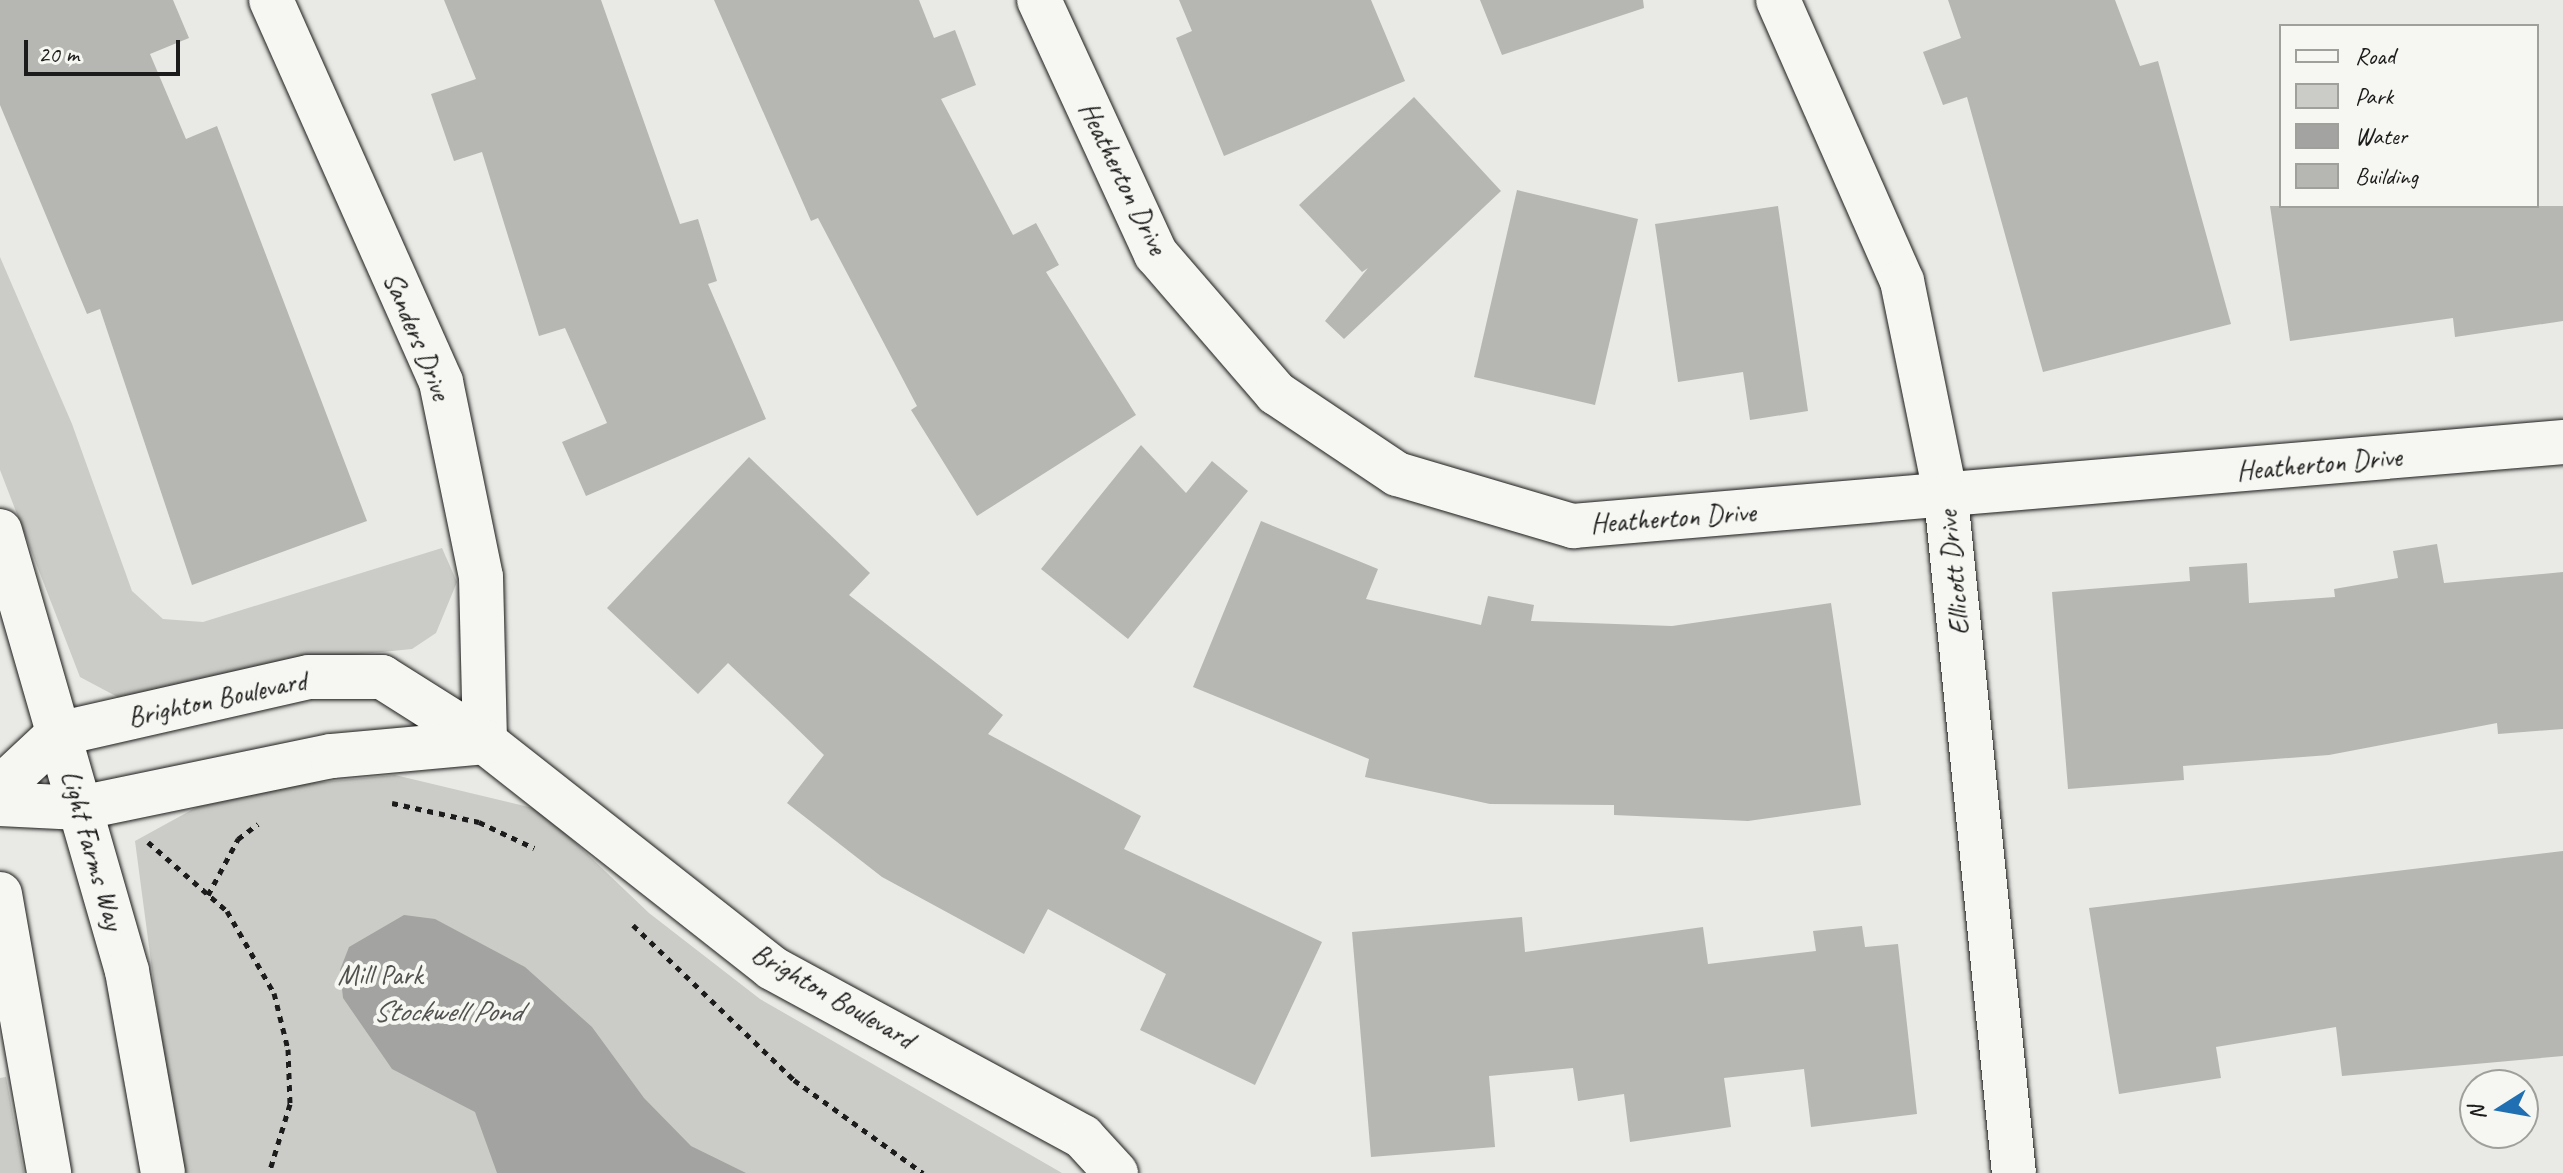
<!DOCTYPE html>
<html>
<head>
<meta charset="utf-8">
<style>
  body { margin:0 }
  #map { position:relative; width:2563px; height:1173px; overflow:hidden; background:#e9e9e5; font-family:Caveat,sans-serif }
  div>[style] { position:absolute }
  .green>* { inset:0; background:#cbcbc7 }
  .water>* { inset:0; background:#a3a3a1 }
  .building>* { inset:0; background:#b6b6b3 }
  .path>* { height:5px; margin-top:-2.5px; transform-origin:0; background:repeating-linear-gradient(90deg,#1c1c1c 0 6px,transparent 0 12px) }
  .roads { filter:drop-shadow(0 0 2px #1c1c1c) drop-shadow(0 0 2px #1c1c1c) }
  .minor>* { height:44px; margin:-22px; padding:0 22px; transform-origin:22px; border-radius:22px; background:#f6f6f2 }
  .tertiary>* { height:44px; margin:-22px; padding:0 22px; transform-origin:22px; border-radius:22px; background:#f6f6f2 }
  span { translate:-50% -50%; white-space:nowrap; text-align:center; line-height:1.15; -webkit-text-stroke:8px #f6f6f2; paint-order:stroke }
  .street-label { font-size:28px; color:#1c1c1c }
  .park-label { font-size:28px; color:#51514f }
  .water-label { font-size:30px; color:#525251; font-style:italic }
  .legend { position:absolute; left:2279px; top:24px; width:260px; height:184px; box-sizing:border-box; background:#f6f6f2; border:2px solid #9f9f9c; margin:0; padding:10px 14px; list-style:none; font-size:24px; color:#1c1c1c }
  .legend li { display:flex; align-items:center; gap:16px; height:40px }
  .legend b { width:40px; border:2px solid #9f9f9c }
  .north { position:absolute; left:2459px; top:1069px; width:80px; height:80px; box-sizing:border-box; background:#f6f6f2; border:2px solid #9f9f9c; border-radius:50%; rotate:259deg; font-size:22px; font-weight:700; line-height:32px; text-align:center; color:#1c1c1c }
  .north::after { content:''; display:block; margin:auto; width:28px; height:36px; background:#1f6fb2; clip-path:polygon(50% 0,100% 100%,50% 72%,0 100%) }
  .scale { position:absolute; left:24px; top:40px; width:156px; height:36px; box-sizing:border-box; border:4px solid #1c1c1c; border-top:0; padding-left:10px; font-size:24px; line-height:28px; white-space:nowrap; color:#1c1c1c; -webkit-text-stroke:6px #f6f6f2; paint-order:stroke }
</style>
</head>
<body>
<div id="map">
  <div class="green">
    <div style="clip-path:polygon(0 257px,72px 424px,132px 591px,163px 619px,203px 622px,442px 548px,457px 582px,436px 633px,412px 649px,292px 661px,127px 702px,80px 677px,0 470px)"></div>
    <div style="clip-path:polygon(395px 775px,541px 810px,649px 913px,760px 999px,1062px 1173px,179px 1173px,135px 841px,197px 807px,302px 784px)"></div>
    <div style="clip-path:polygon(6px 1077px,24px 1173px,0 1173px,0 1078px)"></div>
  </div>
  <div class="water">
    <div style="clip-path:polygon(404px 915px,435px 919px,525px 967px,592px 1027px,644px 1098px,691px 1146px,746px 1173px,497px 1173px,475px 1112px,392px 1069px,343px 998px,340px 970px,349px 947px)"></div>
  </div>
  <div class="building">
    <div style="clip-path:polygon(0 0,173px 0,189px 38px,150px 54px,186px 139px,217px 126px,367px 521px,192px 585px,100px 309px,87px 314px,0 105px)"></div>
    <div style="clip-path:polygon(444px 0,601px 0,680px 224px,698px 219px,717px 281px,708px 284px,766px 419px,586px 496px,562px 442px,607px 423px,565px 328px,539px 336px,482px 152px,454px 161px,431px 94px,476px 79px)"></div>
    <div style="clip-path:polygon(714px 0,919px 0,934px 38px,955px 30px,976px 85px,941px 99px,1013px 235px,1036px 223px,1059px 265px,1046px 272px,1136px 415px,977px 516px,911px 410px,917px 406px,818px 218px,811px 221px)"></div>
    <div style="clip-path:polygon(1179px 0,1371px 0,1405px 81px,1224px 156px,1176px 38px,1192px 31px)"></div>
    <div style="clip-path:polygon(1480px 0,1643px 0,1644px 8px,1502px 55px)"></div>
    <div style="clip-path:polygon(1948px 0,2115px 0,2140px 66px,2158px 61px,2231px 324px,2043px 372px,1967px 97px,1943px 105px,1923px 52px,1961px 38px)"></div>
    <div style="clip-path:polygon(1414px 97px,1501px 191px,1344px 339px,1325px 321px,1368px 268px,1362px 272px,1299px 205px)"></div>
    <div style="clip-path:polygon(1517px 190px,1638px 219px,1595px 405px,1474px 377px)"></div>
    <div style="clip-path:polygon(1778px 206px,1808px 411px,1750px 420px,1743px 372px,1678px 382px,1655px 224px)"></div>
    <div style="clip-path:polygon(2270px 206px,2563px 206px,2563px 321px,2455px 337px,2453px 318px,2290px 341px)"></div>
    <div style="clip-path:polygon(1141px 445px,1186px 493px,1212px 461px,1248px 491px,1128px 639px,1041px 569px)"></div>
    <div style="clip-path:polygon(749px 457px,870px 573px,849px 595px,1003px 715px,988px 734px,1141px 816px,1124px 849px,1322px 942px,1255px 1085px,1140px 1030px,1166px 974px,1048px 909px,1024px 954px,882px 877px,787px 803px,824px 755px,787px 719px,728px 663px,698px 694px,607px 608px)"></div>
    <div style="clip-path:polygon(1261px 521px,1378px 569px,1366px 599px,1481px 625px,1488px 596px,1534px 605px,1531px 621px,1672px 626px,1831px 603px,1861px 805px,1748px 821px,1614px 815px,1614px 805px,1490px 804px,1365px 777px,1369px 759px,1193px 687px)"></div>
    <div style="clip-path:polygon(2437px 544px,2444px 583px,2563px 572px,2563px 729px,2498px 734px,2497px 723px,2329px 755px,2183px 766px,2184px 780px,2068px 789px,2052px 592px,2190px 581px,2189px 567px,2247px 563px,2249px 603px,2335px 597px,2334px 589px,2398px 578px,2393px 551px)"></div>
    <div style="clip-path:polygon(2563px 851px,2563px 1056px,2342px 1076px,2336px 1027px,2216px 1047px,2221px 1078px,2119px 1094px,2089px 908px)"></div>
    <div style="clip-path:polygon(1522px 917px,1525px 952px,1703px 927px,1708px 964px,1816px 951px,1813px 931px,1862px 926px,1865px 947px,1898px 944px,1917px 1114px,1811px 1127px,1804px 1069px,1724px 1078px,1731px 1127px,1630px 1142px,1624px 1094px,1578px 1101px,1573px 1068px,1489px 1076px,1495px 1147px,1371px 1157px,1352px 932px)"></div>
  </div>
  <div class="path">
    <div style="left:392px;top:803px;width:89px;rotate:12.3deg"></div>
    <div style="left:479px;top:822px;width:61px;rotate:25.3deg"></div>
    <div style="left:148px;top:842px;width:105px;rotate:41.1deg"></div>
    <div style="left:227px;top:911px;width:95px;rotate:60.2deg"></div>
    <div style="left:274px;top:993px;width:58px;rotate:76deg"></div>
    <div style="left:288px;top:1049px;width:55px;rotate:87.9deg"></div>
    <div style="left:290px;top:1104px;width:72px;rotate:106.9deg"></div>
    <div style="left:208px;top:895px;width:64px;rotate:-61.8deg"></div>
    <div style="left:238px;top:839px;width:25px;rotate:-37deg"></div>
    <div style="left:633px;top:925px;width:223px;rotate:43.9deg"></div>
    <div style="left:794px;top:1080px;width:159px;rotate:35.8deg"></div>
  </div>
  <div class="roads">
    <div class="minor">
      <div style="left:271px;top:0;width:418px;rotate:66deg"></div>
      <div style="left:441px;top:382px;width:199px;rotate:78.4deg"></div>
      <div style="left:481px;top:577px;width:165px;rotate:88.6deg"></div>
      <div style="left:1039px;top:0;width:280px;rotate:65.3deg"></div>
      <div style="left:1156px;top:254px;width:184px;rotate:49.2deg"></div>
      <div style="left:1276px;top:393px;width:146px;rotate:33.8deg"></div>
      <div style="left:1397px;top:474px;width:184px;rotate:16.5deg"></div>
      <div style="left:1573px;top:526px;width:994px;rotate:-4.85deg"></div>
      <div style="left:1778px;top:0;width:307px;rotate:66.2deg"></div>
      <div style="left:1902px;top:281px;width:220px;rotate:78.5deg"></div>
      <div style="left:1946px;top:497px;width:679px;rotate:84.26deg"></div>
      <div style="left:0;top:788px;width:79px;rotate:-43deg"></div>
      <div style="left:58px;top:734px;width:257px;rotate:-12.8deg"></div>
      <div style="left:309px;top:677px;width:73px"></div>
      <div style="left:382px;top:677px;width:122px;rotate:32.3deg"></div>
      <div style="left:485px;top:742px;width:365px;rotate:38.2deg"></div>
      <div style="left:772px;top:968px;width:354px;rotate:28.5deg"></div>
      <div style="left:1083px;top:1137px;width:49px;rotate:47.5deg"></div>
      <div style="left:0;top:804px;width:80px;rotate:2.9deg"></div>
      <div style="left:80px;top:808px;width:257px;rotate:-11.7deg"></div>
      <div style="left:332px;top:756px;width:154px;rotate:-5.2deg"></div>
    </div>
    <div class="tertiary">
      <div style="left:0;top:531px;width:458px;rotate:73.9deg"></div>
      <div style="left:127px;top:971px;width:205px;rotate:79.9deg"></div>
      <div style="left:0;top:894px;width:283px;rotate:80deg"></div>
    </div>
  </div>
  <div class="street-label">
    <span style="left:1123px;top:178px;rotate:64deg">Heatherton Drive</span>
    <span style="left:417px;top:336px;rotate:68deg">Sanders Drive</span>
    <span style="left:2319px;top:464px;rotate:-5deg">Heatherton Drive</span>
    <span style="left:1673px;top:518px;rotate:-4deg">Heatherton Drive</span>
    <span style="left:1954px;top:573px;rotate:-96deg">Ellicott Drive</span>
    <span style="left:217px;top:699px;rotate:-12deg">Brighton Boulevard</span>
    <span style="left:92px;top:850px;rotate:74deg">Light Farms Way</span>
    <span style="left:833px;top:996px;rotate:30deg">Brighton Boulevard</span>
  </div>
  <div class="park-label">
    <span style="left:380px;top:975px">Mill Park</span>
  </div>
  <div class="water-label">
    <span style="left:447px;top:1011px">Stockwell Pond</span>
  </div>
  <ul class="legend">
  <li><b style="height:10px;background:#f6f6f2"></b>Road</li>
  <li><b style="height:22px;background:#cbcbc7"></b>Park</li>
  <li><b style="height:22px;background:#a3a3a1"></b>Water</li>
  <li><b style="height:22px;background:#b6b6b3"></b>Building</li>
  </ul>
  <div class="north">N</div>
  <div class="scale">20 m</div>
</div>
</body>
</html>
